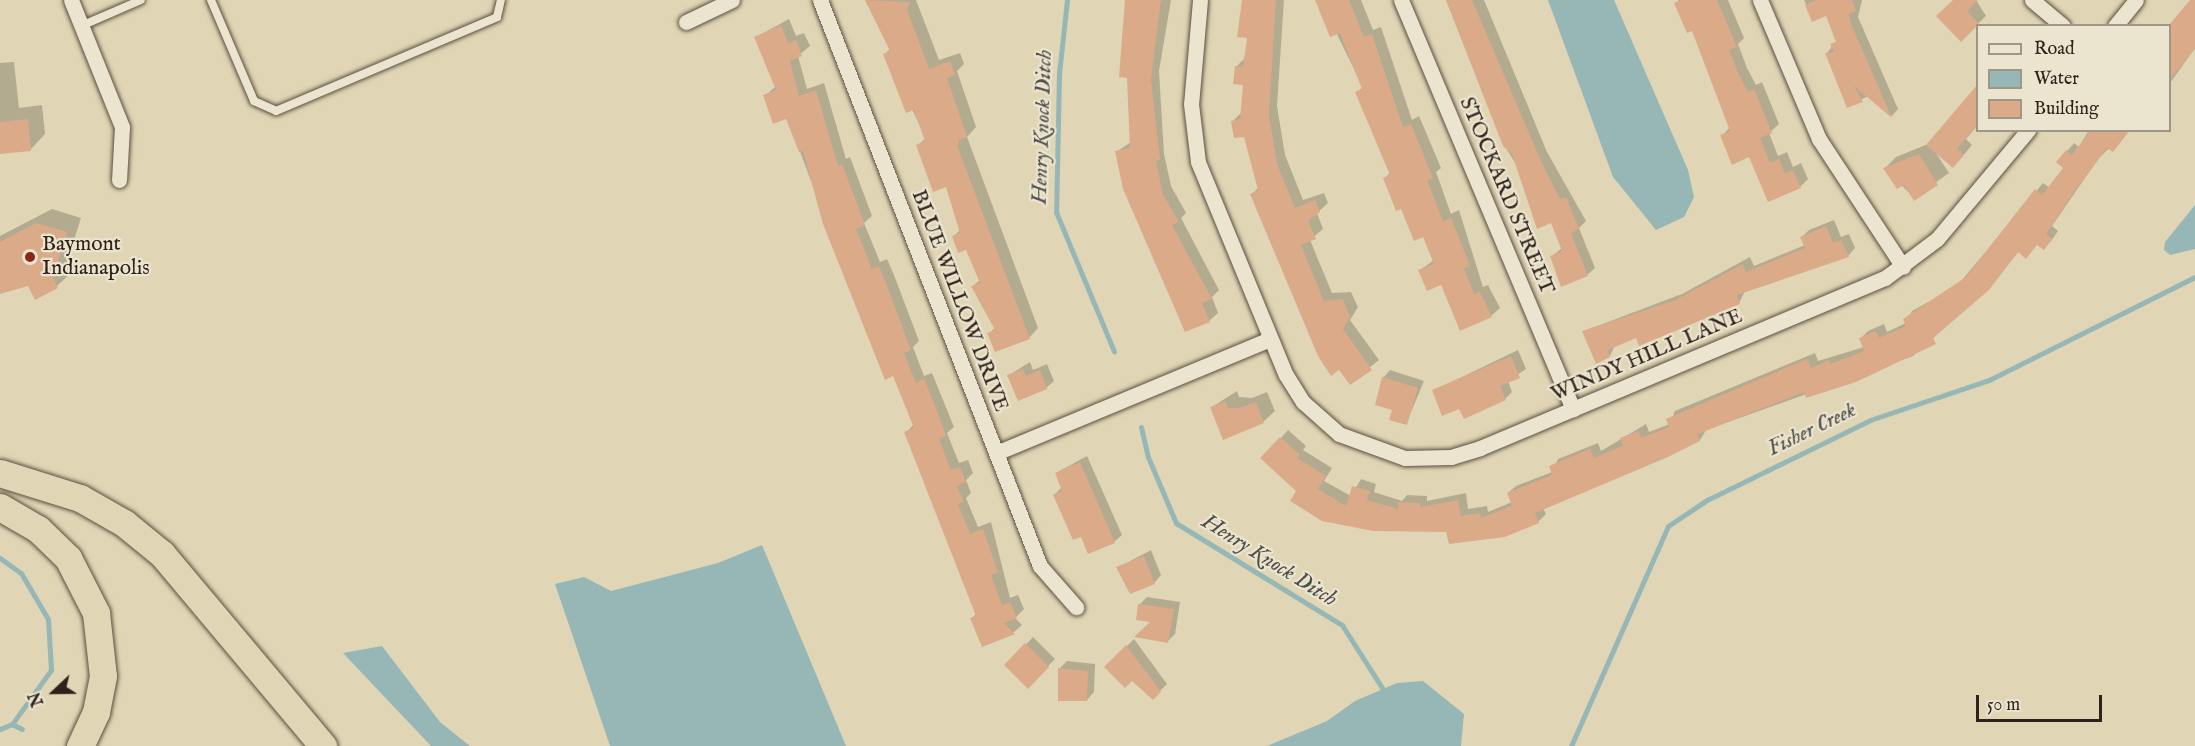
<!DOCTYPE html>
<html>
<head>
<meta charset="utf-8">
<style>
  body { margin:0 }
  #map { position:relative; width:2195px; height:746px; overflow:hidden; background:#e0d6b5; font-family:"IM FELL English",serif }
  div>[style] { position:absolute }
  .water>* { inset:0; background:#96b7b6 }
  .shadow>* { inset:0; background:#0003 }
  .stream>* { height:5px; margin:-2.5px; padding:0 2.5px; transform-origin:2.5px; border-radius:2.5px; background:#96b7b6 }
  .building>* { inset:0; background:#dbaa89 }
  .roads { filter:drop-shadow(0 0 2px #5b4f41) drop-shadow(0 0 2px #5b4f41) }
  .service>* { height:8px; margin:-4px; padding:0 4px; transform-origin:4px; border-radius:4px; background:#ebe4cf }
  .minor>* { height:15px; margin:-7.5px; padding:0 7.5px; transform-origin:7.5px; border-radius:7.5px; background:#ebe4cf }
  .motorway>* { height:27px; margin:-13.5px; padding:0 13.5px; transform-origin:13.5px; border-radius:13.5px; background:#e0d6b5 }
  .dots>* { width:16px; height:16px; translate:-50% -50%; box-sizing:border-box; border:3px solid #ebe4cf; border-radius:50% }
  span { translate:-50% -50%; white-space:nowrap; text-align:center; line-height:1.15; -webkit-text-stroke:4.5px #ebe4cf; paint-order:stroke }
  .street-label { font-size:21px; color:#2f221a }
  .poi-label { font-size:21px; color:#2f221a }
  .left { translate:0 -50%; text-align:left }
  .water-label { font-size:22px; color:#4e4f49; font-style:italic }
  .legend { position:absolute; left:1976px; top:24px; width:195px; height:108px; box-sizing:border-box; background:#ebe4cf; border:2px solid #a09687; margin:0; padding:8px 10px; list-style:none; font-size:18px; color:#2f221a }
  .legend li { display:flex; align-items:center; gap:12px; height:30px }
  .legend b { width:30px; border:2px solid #a09687 }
  .north { position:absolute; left:24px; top:662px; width:60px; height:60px; -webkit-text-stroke:4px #ebe4cf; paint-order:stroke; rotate:248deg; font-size:16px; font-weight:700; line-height:24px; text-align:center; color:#2f221a }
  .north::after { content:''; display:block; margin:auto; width:21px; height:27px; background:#2f221a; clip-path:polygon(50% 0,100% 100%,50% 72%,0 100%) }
  .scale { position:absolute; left:1976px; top:695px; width:126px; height:27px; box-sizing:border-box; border:3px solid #2f221a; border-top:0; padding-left:8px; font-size:18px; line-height:21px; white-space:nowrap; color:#2f221a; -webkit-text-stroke:4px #ebe4cf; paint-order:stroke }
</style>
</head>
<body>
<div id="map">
  <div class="water">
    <div style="clip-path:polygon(1548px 0,1614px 0,1688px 170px,1694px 197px,1684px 217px,1656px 230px,1613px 177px)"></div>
    <div style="clip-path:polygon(2195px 205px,2195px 249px,2170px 255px,2164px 250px,2165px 242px)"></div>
    <div style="clip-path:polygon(762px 545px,846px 746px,610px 746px,555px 584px,584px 577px,611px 591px,718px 563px)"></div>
    <div style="clip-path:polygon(382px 646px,440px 722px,470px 746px,431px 746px,343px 653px)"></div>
    <div style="clip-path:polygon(1423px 681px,1464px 714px,1461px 746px,1267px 746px,1327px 721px,1355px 701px,1397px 683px)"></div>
  </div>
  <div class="shadow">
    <div style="clip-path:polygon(865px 0,916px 0,939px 60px,960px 53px,964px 64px,957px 71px,976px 127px,967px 137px,1038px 328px,1029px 338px,989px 333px,995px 328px,973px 286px,980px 280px,967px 248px,953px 237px,961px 229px,947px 185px,918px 145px,926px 138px,885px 54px,891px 48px)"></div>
    <div style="clip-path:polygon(1129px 0,1171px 0,1159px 71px,1164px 154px,1171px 186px,1186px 213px,1181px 218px,1219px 290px,1212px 297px,1218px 313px,1209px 321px,1116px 152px,1131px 142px)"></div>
    <div style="clip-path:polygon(1243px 0,1284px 0,1277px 106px,1285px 155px,1303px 200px,1324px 193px,1328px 203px,1317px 213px,1323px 229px,1310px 240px,1332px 293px,1351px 292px,1358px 307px,1350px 320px,1379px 360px,1350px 383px,1252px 194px,1259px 187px,1245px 135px,1233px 121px,1242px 112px,1245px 84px,1236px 67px,1244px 59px,1249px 37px)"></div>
    <div style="clip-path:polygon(1320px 0,1361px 0,1373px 30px,1381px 27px,1412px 120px,1419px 116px,1441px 168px,1436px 172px,1451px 214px,1459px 210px,1483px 287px,1488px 285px,1500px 308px,1491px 316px,1420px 270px,1434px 260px,1424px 235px,1385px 178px,1391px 172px,1357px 92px,1363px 87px)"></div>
    <div style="clip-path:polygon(1446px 0,1484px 0,1547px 152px,1586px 221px,1579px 228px,1595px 268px,1587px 275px,1552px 256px,1562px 248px,1552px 221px,1504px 145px)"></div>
    <div style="clip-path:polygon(1679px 0,1728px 0,1744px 38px,1738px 44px,1747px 68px,1756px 85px,1762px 82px,1779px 124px,1769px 133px,1778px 156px,1787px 152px,1793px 167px,1801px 163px,1808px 179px,1800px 187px,1722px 136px,1730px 127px,1693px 29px,1676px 3px)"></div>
    <div style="clip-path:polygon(1804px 0,1862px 0,1858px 17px,1898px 109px,1892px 116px,1868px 96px,1848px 106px,1827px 53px,1837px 40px,1827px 14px,1813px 20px)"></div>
    <div style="clip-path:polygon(1955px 0,1976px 0,1986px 16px,1961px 40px)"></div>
    <div style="clip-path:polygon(2191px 0,2195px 48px,2170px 83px,2170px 26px)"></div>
    <div style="clip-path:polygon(789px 19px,796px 36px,804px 33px,810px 46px,798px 56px,807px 89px,824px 83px,846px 159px,850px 157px,872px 216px,864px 223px,880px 262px,887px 259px,894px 275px,919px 341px,913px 347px,924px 376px,932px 373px,954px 427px,947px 433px,959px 463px,968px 460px,973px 473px,966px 480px,971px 493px,966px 498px,978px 527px,991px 522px,1010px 598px,1018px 595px,1024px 609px,1015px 618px,1022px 625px,1014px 632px,983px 646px,971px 619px,977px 613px,906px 433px,914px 424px,894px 375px,885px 378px,787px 117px,765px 96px,776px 86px,756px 37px)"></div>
    <div style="clip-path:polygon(14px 62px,19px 108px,42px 105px,45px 134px,31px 149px,0 153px,0 63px)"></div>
    <div style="clip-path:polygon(1978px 87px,1978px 125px,1966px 139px,1972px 145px,1962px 157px,1936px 153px,1949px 173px,1914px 198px,1885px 168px,1896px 157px,1928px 144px)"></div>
    <div style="clip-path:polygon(2089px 130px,2128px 130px,2098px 159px,2052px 226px,2058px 231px,2051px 241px,2044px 248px,2038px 243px,2019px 251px,1988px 289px,1913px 356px,1706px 430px,1700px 440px,1543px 508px,1546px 514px,1538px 522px,1448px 530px,1373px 530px,1263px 458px,1288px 430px,1306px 446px,1303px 450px,1332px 468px,1324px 481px,1351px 496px,1361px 479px,1376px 484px,1374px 492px,1402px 501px,1407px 495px,1427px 496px,1427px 501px,1466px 493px,1468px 509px,1487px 506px,1488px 512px,1512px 502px,1508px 493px,1516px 486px,1552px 472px,1558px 459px,1598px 443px,1601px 451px,1646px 424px,1649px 432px,1670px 424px,1675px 411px,1815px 353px,1818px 361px,1864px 347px,1861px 338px,1868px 331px,1884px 324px,1887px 332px,1906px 323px,1912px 311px,1957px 286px,2043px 183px,2050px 188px,2065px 168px,2058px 162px,2074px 143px,2079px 147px)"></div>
    <div style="clip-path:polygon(52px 209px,81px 218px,67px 262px,72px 272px,57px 286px,28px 284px,0 293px,0 236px)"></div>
    <div style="clip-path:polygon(1834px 220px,1841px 237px,1849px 234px,1855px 248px,1848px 256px,1745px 291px,1739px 303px,1615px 345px,1610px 356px,1584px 331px,1682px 294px,1750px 257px,1754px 266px,1805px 245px,1802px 237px,1809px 230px)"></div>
    <div style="clip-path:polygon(1518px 350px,1526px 369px,1508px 381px,1512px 392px,1505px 399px,1460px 407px,1433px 391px)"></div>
    <div style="clip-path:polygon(1030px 362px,1033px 370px,1047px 364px,1054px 381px,1046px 388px,1009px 375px)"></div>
    <div style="clip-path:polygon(1390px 370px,1424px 381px,1406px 424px,1383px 378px)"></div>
    <div style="clip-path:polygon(1237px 391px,1239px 397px,1252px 398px,1267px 392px,1275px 411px,1263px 422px,1212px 407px)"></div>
    <div style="clip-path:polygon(1087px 456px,1122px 535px,1114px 542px,1081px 535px,1054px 495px,1062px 487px,1056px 473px)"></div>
    <div style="clip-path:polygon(1151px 550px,1161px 575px,1154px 583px,1117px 568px)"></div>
    <div style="clip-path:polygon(1147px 597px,1180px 602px,1175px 634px,1168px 641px,1140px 604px)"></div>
    <div style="clip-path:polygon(1033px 637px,1055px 659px,1028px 687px,1006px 665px)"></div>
    <div style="clip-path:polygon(1134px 639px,1167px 684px,1153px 698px,1132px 679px,1106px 667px)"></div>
    <div style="clip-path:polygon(1067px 661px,1095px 664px,1094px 692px,1087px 700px,1060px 668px)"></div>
  </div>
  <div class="stream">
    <div style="left:1067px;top:0;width:74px;rotate:96.2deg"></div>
    <div style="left:1059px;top:74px;width:138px;rotate:91.2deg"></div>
    <div style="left:1056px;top:212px;width:151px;rotate:67.4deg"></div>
    <div style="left:1141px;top:427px;width:31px;rotate:77deg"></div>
    <div style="left:1148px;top:457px;width:72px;rotate:67deg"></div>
    <div style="left:1176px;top:523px;width:195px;rotate:31.6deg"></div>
    <div style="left:1342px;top:625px;width:82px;rotate:57.5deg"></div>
    <div style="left:0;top:558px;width:26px;rotate:36deg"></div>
    <div style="left:21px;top:573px;width:53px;rotate:59.6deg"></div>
    <div style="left:48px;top:619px;width:51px;rotate:86.6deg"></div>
    <div style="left:51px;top:670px;width:67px;rotate:125.8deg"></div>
    <div style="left:12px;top:724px;width:13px;rotate:157deg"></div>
    <div style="left:12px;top:724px;width:11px;rotate:27deg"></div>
    <div style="left:1571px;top:746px;width:240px;rotate:-66.2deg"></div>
    <div style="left:1668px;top:526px;width:47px;rotate:-33.7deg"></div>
    <div style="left:1707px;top:500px;width:182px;rotate:-26.1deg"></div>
    <div style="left:1870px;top:420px;width:126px;rotate:-18.6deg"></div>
    <div style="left:1989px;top:380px;width:230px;rotate:-26.6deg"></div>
  </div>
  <div class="building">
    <div style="clip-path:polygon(865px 0,910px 2px,907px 10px,929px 69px,950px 61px,955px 75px,947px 78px,967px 137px,959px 140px,958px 148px,1030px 339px,995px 352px,987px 333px,995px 330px,971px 286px,980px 283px,966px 250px,958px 253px,952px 236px,960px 233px,946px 187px,933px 192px,916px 145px,925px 141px,914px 110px,906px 113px,883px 54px,890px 51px)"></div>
    <div style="clip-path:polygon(1125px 0,1161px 0,1151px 80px,1160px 160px,1156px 161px,1163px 195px,1179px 222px,1172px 225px,1212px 299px,1202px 303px,1210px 322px,1185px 332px,1123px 189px,1115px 151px,1130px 148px,1127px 78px,1119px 77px)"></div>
    <div style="clip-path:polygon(1242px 0,1276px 0,1269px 115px,1277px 164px,1295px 208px,1315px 200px,1320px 212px,1308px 221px,1316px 239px,1301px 245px,1324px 301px,1343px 299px,1350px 317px,1343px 329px,1372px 370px,1350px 385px,1339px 370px,1331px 376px,1318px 356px,1250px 194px,1258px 190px,1244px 137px,1234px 138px,1231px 121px,1240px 119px,1243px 85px,1233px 84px,1235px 66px,1243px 67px,1247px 38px,1237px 37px)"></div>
    <div style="clip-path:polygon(1315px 0,1349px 0,1364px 37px,1372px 34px,1403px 127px,1411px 124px,1433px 178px,1427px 180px,1443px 221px,1451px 218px,1470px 266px,1464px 268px,1474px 294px,1480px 292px,1492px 317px,1460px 331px,1441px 285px,1427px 291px,1418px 270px,1434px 264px,1423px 237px,1414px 241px,1401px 209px,1396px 211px,1383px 178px,1390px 175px,1355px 92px,1362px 89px,1340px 33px,1330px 37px)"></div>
    <div style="clip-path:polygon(1446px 0,1472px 0,1540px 159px,1560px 199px,1566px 197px,1579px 229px,1571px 233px,1588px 276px,1561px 287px,1550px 256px,1562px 251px,1551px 223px,1537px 229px,1512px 154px,1503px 146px)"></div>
    <div style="clip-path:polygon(1682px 0,1717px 0,1737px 47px,1729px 50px,1740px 77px,1748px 92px,1754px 89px,1772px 133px,1760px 138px,1770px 163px,1779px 159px,1785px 174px,1793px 170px,1801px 188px,1768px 202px,1749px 157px,1732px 165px,1720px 135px,1730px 131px,1692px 31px,1687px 33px,1674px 3px)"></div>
    <div style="clip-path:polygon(1816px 0,1852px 0,1856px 11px,1849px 14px,1851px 24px,1892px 118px,1854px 86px,1863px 102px,1847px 108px,1825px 53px,1834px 52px,1830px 44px,1836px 42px,1826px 16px,1812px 22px,1805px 5px)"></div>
    <div style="clip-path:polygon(1953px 0,1978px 0,1967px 11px,1979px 24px,1961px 42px,1936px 16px)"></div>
    <div style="clip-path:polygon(2190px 0,2195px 0,2195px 49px,2169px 80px,2169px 25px)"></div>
    <div style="clip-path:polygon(781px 25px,788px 43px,796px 40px,802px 56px,790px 61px,799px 96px,816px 90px,838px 166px,842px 164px,865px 225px,856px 229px,872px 269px,879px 266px,886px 283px,911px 350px,904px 353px,916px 383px,924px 379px,936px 408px,946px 436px,939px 439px,951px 470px,960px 467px,966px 482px,957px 486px,964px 502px,958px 504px,970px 534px,983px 529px,998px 572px,991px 575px,1002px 605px,1010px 602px,1017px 618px,1004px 623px,1015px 634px,982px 647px,970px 618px,976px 616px,904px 432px,914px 428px,893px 376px,885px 380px,823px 224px,803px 151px,799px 152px,786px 119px,773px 124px,763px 95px,776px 90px,754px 37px)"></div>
    <div style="clip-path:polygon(1977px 85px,1977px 125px,1957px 149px,1964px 155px,1953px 168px,1926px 145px)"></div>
    <div style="clip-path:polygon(28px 119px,31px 151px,0 154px,0 122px)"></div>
    <div style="clip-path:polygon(2091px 130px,2130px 130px,2113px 152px,2107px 148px,2072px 195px,2046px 234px,2052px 239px,2044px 250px,2037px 245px,2026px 259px,2018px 252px,1989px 290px,1933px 338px,1936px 344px,1856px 382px,1806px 398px,1804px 392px,1698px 434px,1700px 441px,1668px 457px,1535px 513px,1539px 523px,1505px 537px,1449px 544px,1446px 532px,1373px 531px,1322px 521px,1290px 501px,1296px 491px,1260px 458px,1280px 437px,1300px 455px,1297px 458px,1326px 476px,1318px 489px,1346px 506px,1352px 486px,1370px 491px,1367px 500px,1398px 509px,1398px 502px,1420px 503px,1420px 507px,1458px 500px,1461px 516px,1480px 513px,1481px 518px,1512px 506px,1507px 493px,1552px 475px,1549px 466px,1590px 449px,1594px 458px,1623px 446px,1620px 438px,1638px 431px,1641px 438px,1669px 427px,1666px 419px,1807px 359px,1811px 368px,1829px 360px,1831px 364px,1864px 351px,1859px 338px,1876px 331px,1879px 338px,1906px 326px,1903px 319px,1966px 277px,2035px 189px,2042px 195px,2063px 168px,2056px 162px,2066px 150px,2072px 155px)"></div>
    <div style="clip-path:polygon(1919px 154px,1938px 185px,1914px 201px,1904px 185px,1897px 189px,1883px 168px)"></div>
    <div style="clip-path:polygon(36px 223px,67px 232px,53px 278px,58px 288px,35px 300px,28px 286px,0 294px,0 242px)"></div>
    <div style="clip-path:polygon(1826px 226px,1833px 243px,1841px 240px,1849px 257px,1737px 295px,1740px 304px,1639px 346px,1636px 338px,1608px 350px,1610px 357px,1596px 364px,1582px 331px,1673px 301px,1743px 264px,1746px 272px,1805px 248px,1800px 237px)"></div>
    <div style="clip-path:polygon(1511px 356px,1520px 378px,1500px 386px,1506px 400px,1464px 419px,1459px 409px,1442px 416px,1432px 390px)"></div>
    <div style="clip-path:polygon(1023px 369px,1026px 376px,1040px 370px,1047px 389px,1018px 401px,1007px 375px)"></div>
    <div style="clip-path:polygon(1382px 377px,1418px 388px,1407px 425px,1389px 420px,1392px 410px,1375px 405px)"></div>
    <div style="clip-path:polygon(1226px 401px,1228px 408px,1239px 408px,1256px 402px,1264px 423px,1223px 440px,1210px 407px)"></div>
    <div style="clip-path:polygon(1080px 462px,1115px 543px,1088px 554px,1081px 537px,1073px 540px,1053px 495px,1062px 491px,1055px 473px)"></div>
    <div style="clip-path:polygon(1144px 556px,1155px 584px,1130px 594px,1116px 567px)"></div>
    <div style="clip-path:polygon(1138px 604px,1174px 609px,1168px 643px,1134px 637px,1150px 622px,1136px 620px)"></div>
    <div style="clip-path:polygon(1025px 643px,1049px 667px,1028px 689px,1004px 665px)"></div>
    <div style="clip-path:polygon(1126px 645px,1161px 692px,1153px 700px,1132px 681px,1125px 688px,1104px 667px)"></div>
    <div style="clip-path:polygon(1058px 668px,1088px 671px,1087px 701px,1058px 701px)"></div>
  </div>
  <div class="roads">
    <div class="service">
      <div style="left:211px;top:0;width:110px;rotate:66.9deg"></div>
      <div style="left:254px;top:101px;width:24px;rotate:24deg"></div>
      <div style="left:276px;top:111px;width:240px;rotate:-23deg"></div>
      <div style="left:497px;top:17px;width:17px;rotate:-77deg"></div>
      <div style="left:81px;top:26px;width:65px;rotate:-23.4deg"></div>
    </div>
    <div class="minor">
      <div style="left:71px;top:0;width:137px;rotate:68.1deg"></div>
      <div style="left:122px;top:127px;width:53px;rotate:93.2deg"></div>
      <div style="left:820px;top:0;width:607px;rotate:68.76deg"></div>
      <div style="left:1040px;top:566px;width:55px;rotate:48.7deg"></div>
      <div style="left:1200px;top:0;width:104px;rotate:94.9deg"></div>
      <div style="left:1191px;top:104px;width:58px;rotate:83.1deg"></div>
      <div style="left:1198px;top:162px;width:230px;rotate:67.6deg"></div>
      <div style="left:1286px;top:375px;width:32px;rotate:58deg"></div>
      <div style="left:1303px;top:402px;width:48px;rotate:41.6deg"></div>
      <div style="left:1339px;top:434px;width:70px;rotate:20deg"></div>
      <div style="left:1405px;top:458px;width:46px;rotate:-1.2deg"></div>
      <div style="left:1451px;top:457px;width:30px;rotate:-17deg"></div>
      <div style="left:1480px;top:448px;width:439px;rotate:-22.8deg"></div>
      <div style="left:1885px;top:278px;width:65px;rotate:-36.9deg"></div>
      <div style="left:1937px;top:239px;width:142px;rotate:-50.1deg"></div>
      <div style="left:1401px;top:0;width:444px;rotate:67.2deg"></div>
      <div style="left:1760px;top:0;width:151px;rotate:67deg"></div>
      <div style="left:1819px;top:139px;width:153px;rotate:56.7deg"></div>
      <div style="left:2032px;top:0;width:40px;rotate:40deg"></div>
      <div style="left:686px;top:22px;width:51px;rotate:-25.6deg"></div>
      <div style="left:2115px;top:26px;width:33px;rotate:-51deg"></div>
      <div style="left:996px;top:453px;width:297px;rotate:-22.6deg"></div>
    </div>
    <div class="motorway">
      <div style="left:0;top:473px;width:84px;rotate:17.4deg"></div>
      <div style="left:80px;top:498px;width:51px;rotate:29.6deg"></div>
      <div style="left:124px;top:523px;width:49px;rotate:39.2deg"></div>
      <div style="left:162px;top:554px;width:251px;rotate:50deg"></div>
      <div style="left:0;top:507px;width:44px;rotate:30.1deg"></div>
      <div style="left:38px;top:529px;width:42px;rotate:44deg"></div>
      <div style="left:68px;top:558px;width:62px;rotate:63deg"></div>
      <div style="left:96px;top:613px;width:63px;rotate:83.7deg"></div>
      <div style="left:103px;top:676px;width:37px;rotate:101deg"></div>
      <div style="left:96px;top:712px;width:38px;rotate:115deg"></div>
    </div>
  </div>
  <div class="dots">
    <div style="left:30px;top:257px;background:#8f2418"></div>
  </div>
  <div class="street-label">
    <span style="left:1506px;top:196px;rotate:67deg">STOCKARD STREET</span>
    <span style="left:959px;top:301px;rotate:69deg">BLUE WILLOW DRIVE</span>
    <span style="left:1647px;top:356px;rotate:-23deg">WINDY HILL LANE</span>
  </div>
  <div class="poi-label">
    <span class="left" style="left:42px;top:257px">Baymont<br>Indianapolis</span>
  </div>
  <div class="water-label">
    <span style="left:1043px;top:127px;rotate:-88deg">Henry Knock Ditch</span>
    <span style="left:1812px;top:430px;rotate:-26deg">Fisher Creek</span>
    <span style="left:1269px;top:561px;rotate:32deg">Henry Knock Ditch</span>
  </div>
  <ul class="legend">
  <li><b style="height:8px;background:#ebe4cf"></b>Road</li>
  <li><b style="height:16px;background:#96b7b6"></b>Water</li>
  <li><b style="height:16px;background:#dbaa89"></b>Building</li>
  </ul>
  <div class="north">N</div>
  <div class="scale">50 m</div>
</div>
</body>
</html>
